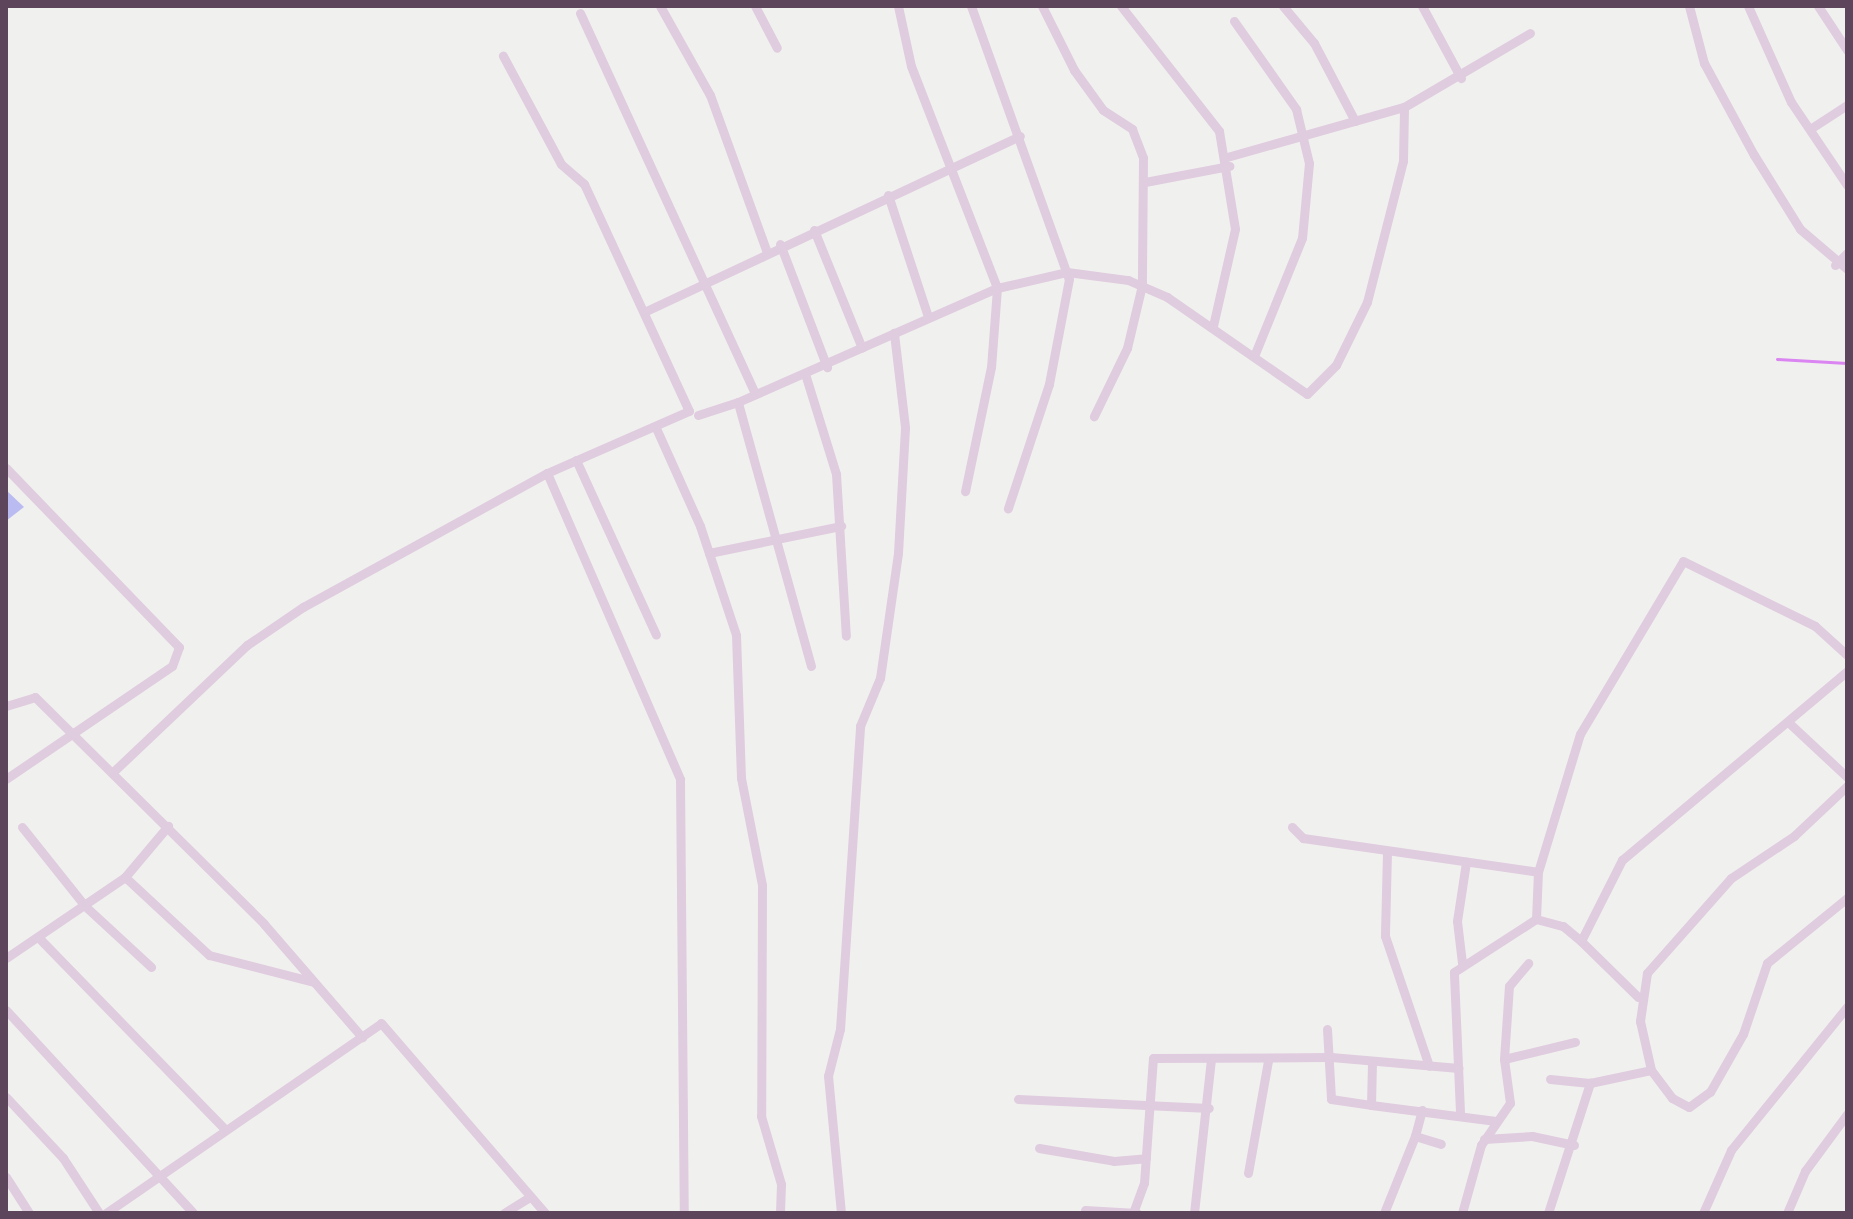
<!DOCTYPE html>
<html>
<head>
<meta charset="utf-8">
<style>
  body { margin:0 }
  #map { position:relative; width:1853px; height:1219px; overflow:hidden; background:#f0f1ee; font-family:"Noto Sans",sans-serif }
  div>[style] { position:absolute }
  .green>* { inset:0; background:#babcf1 }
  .stream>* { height:3px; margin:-1.5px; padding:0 1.5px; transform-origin:1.5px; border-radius:1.5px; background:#da85f1 }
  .minor>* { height:9px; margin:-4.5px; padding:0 4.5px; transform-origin:4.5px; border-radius:4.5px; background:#e0ccdf }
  span { translate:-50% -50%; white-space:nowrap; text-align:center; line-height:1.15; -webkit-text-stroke:7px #fff; paint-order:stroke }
  .frame { position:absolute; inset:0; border:8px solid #5d465c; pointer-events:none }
</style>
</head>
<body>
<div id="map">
  <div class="green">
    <div style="clip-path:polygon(6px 490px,24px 507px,6px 521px)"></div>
  </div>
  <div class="stream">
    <div style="left:1777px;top:359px;width:70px;rotate:3.3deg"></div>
  </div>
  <div class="minor">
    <div style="left:660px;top:6px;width:102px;rotate:60.7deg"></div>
    <div style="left:710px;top:95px;width:165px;rotate:70.1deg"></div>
    <div style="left:755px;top:6px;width:47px;rotate:62.4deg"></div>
    <div style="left:898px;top:6px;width:61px;rotate:77.8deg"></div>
    <div style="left:911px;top:66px;width:238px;rotate:68.8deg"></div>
    <div style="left:997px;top:288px;width:79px;rotate:94.3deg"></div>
    <div style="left:991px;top:367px;width:127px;rotate:101.8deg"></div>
    <div style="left:971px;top:6px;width:290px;rotate:70.3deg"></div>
    <div style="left:1069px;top:279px;width:107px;rotate:100.8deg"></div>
    <div style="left:1049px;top:384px;width:131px;rotate:108.3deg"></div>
    <div style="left:1042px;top:6px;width:72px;rotate:63.4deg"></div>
    <div style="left:1074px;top:70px;width:49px;rotate:54.1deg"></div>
    <div style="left:1103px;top:110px;width:35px;rotate:33deg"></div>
    <div style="left:1132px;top:129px;width:31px;rotate:69deg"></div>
    <div style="left:1143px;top:158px;width:127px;rotate:90.5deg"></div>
    <div style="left:1142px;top:285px;width:65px;rotate:103.4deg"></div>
    <div style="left:1127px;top:348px;width:76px;rotate:115.9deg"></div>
    <div style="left:1121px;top:6px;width:159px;rotate:51.9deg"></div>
    <div style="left:1219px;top:131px;width:99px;rotate:80.7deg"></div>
    <div style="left:1235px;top:229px;width:99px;rotate:102.8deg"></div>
    <div style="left:1283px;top:6px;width:48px;rotate:50deg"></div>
    <div style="left:1314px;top:43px;width:88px;rotate:62.3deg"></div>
    <div style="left:1422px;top:6px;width:82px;rotate:61.6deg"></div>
    <div style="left:1689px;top:6px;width:59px;rotate:75.3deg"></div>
    <div style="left:1704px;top:63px;width:105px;rotate:61.5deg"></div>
    <div style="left:1754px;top:155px;width:87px;rotate:58.1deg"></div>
    <div style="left:1800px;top:229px;width:62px;rotate:40.4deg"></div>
    <div style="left:1748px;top:6px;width:105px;rotate:65.9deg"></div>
    <div style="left:1791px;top:102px;width:100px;rotate:56deg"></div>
    <div style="left:1818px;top:6px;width:53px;rotate:56.6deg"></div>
    <div style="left:580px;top:13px;width:419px;rotate:65.3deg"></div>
    <div style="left:1234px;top:21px;width:108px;rotate:54.8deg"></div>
    <div style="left:1296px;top:109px;width:56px;rotate:76.5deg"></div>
    <div style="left:1309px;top:163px;width:75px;rotate:95.3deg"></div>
    <div style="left:1302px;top:238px;width:125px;rotate:112.1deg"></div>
    <div style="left:1810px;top:129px;width:44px;rotate:-33deg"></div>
    <div style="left:1227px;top:157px;width:184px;rotate:-15.8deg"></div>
    <div style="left:1404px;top:107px;width:146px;rotate:-30.4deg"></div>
    <div style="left:1145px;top:182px;width:86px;rotate:-10.8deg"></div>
    <div style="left:888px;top:195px;width:128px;rotate:71.8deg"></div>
    <div style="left:814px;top:230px;width:127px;rotate:67.9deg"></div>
    <div style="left:780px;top:244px;width:132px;rotate:69.1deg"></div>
    <div style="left:1835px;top:265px;width:17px;rotate:-45deg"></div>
    <div style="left:644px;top:312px;width:415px;rotate:-25.1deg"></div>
    <div style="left:806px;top:377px;width:102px;rotate:72.8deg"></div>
    <div style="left:836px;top:474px;width:162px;rotate:86.5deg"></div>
    <div style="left:698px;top:415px;width:42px;rotate:-18deg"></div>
    <div style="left:656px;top:428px;width:107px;rotate:65.8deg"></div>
    <div style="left:700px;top:526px;width:115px;rotate:71.7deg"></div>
    <div style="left:736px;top:635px;width:143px;rotate:88deg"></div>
    <div style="left:741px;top:778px;width:109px;rotate:78.9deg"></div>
    <div style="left:762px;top:885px;width:231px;rotate:90.2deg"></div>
    <div style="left:761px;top:1116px;width:71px;rotate:73.6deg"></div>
    <div style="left:781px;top:1184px;width:29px;rotate:92deg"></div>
    <div style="left:576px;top:460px;width:192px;rotate:65.4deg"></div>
    <div style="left:6px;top:468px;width:249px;rotate:46deg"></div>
    <div style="left:179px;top:647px;width:20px;rotate:110deg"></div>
    <div style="left:172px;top:666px;width:201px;rotate:145.8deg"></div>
    <div style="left:547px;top:473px;width:334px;rotate:66.5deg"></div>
    <div style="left:680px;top:779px;width:434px;rotate:89.5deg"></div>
    <div style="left:709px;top:553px;width:135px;rotate:-11.6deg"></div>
    <div style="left:811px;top:666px;width:274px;rotate:-105.5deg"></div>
    <div style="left:738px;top:402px;width:283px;rotate:-23.8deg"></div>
    <div style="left:997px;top:288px;width:72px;rotate:-12.9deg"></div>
    <div style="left:1067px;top:272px;width:62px;rotate:7.5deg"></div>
    <div style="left:1128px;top:280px;width:43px;rotate:23.6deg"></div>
    <div style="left:1167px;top:297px;width:170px;rotate:34.7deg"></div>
    <div style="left:1307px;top:394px;width:41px;rotate:-45deg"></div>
    <div style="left:1336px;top:365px;width:70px;rotate:-63.8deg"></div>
    <div style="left:1367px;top:302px;width:146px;rotate:-75.7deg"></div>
    <div style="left:1403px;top:161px;width:54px;rotate:-88.9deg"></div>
    <div style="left:6px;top:706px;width:30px;rotate:-17deg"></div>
    <div style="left:35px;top:697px;width:322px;rotate:44.7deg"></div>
    <div style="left:264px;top:924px;width:150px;rotate:49.1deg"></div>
    <div style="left:1788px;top:722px;width:81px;rotate:43deg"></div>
    <div style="left:113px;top:772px;width:185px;rotate:-43.5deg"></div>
    <div style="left:247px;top:645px;width:68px;rotate:-34.2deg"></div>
    <div style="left:303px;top:607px;width:278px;rotate:-28.8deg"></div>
    <div style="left:547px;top:473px;width:155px;rotate:-23.6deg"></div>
    <div style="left:689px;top:411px;width:250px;rotate:-114.8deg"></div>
    <div style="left:584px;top:184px;width:30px;rotate:-139deg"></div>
    <div style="left:561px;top:164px;width:123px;rotate:-118.2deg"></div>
    <div style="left:1847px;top:786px;width:73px;rotate:136.7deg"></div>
    <div style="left:1794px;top:836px;width:76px;rotate:146.3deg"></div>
    <div style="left:1731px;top:878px;width:127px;rotate:131.5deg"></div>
    <div style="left:1647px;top:973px;width:49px;rotate:98.3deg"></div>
    <div style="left:1640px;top:1021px;width:50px;rotate:77.3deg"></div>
    <div style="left:1651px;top:1070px;width:35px;rotate:53deg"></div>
    <div style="left:1672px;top:1098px;width:19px;rotate:28deg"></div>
    <div style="left:1689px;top:1107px;width:26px;rotate:-36deg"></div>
    <div style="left:1710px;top:1092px;width:67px;rotate:-60.4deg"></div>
    <div style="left:1743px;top:1034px;width:75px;rotate:-71.3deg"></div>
    <div style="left:1767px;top:963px;width:103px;rotate:-39.1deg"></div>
    <div style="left:22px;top:827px;width:101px;rotate:51.4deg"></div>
    <div style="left:85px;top:906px;width:90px;rotate:42.7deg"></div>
    <div style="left:1292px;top:827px;width:16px;rotate:45deg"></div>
    <div style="left:1303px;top:838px;width:237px;rotate:8.2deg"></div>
    <div style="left:1387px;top:852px;width:84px;rotate:91.4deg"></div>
    <div style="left:1385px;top:936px;width:137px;rotate:71.3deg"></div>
    <div style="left:125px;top:877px;width:115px;rotate:42.9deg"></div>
    <div style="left:209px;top:955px;width:108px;rotate:14.4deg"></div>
    <div style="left:1536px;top:919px;width:47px;rotate:-87.6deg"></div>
    <div style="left:1538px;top:872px;width:144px;rotate:-73.1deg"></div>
    <div style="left:1580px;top:734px;width:201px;rotate:-59.2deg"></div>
    <div style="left:1683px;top:561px;width:147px;rotate:26.2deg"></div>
    <div style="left:1815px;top:626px;width:43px;rotate:42.2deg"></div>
    <div style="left:38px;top:937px;width:268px;rotate:45.8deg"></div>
    <div style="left:6px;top:958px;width:144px;rotate:-34.2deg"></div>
    <div style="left:125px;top:877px;width:67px;rotate:-49.9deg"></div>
    <div style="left:1462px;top:963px;width:42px;rotate:-96.8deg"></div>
    <div style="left:1457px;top:921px;width:60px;rotate:-81.3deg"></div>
    <div style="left:1638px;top:997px;width:80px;rotate:-135.5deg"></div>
    <div style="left:1581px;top:941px;width:91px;rotate:-63.2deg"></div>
    <div style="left:1622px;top:860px;width:294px;rotate:-40deg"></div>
    <div style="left:6px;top:1010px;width:276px;rotate:47.3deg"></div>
    <div style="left:1327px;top:1029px;width:70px;rotate:86.7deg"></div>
    <div style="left:1331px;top:1099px;width:40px;rotate:8.5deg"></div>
    <div style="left:1504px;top:1059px;width:73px;rotate:-13.5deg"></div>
    <div style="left:1372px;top:1062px;width:43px;rotate:91.3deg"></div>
    <div style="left:1371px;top:1105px;width:126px;rotate:7.3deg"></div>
    <div style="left:1550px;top:1079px;width:40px;rotate:5.7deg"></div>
    <div style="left:6px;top:1097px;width:83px;rotate:46.9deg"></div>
    <div style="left:63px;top:1158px;width:66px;rotate:56.8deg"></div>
    <div style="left:1018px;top:1099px;width:191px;rotate:2.7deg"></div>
    <div style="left:1460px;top:1112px;width:140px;rotate:-92.5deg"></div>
    <div style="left:1454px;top:972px;width:98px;rotate:-32.9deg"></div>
    <div style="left:1536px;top:919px;width:28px;rotate:15deg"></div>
    <div style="left:1563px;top:926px;width:23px;rotate:40deg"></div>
    <div style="left:1415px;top:1136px;width:27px;rotate:-75deg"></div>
    <div style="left:1484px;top:1139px;width:48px;rotate:-3.6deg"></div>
    <div style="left:1532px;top:1136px;width:43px;rotate:12.1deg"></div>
    <div style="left:1039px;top:1148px;width:76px;rotate:9.8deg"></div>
    <div style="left:1114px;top:1161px;width:32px;rotate:-5deg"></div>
    <div style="left:1248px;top:1173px;width:114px;rotate:-79.9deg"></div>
    <div style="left:6px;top:1177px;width:43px;rotate:57.4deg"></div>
    <div style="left:1085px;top:1210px;width:52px;rotate:3.3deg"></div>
    <div style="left:106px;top:1213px;width:334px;rotate:-34.6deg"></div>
    <div style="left:381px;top:1023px;width:251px;rotate:49.2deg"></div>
    <div style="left:504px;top:1213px;width:31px;rotate:-32deg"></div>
    <div style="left:841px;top:1213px;width:138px;rotate:-95.4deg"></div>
    <div style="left:828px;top:1076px;width:49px;rotate:-75.7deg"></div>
    <div style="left:840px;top:1029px;width:304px;rotate:-86.2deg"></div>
    <div style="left:860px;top:726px;width:52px;rotate:-67.4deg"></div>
    <div style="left:880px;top:678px;width:126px;rotate:-81.8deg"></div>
    <div style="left:898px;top:553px;width:126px;rotate:-86.8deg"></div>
    <div style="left:905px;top:427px;width:95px;rotate:-96.7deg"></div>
    <div style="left:1133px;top:1213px;width:32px;rotate:-70deg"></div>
    <div style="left:1144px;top:1183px;width:125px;rotate:-85.9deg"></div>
    <div style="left:1153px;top:1058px;width:178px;rotate:-0.3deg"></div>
    <div style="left:1331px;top:1057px;width:128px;rotate:4.9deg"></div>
    <div style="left:1194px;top:1213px;width:154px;rotate:-83.7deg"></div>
    <div style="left:1384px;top:1213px;width:83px;rotate:-68.1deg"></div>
    <div style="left:1415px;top:1136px;width:27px;rotate:17deg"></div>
    <div style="left:1462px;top:1213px;width:71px;rotate:-74.4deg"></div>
    <div style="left:1481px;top:1145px;width:51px;rotate:-55.4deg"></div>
    <div style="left:1510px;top:1103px;width:44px;rotate:-97.8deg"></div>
    <div style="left:1504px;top:1059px;width:73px;rotate:-86.1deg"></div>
    <div style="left:1509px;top:986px;width:30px;rotate:-50deg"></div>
    <div style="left:1548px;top:1213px;width:137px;rotate:-72.1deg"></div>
    <div style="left:1590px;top:1083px;width:62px;rotate:-12deg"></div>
    <div style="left:1703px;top:1213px;width:69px;rotate:-66deg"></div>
    <div style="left:1731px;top:1150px;width:184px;rotate:-51deg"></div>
    <div style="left:1787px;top:1213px;width:46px;rotate:-66.8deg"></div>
    <div style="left:1805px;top:1171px;width:71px;rotate:-53.6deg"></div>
  </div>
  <div class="frame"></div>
</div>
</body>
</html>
